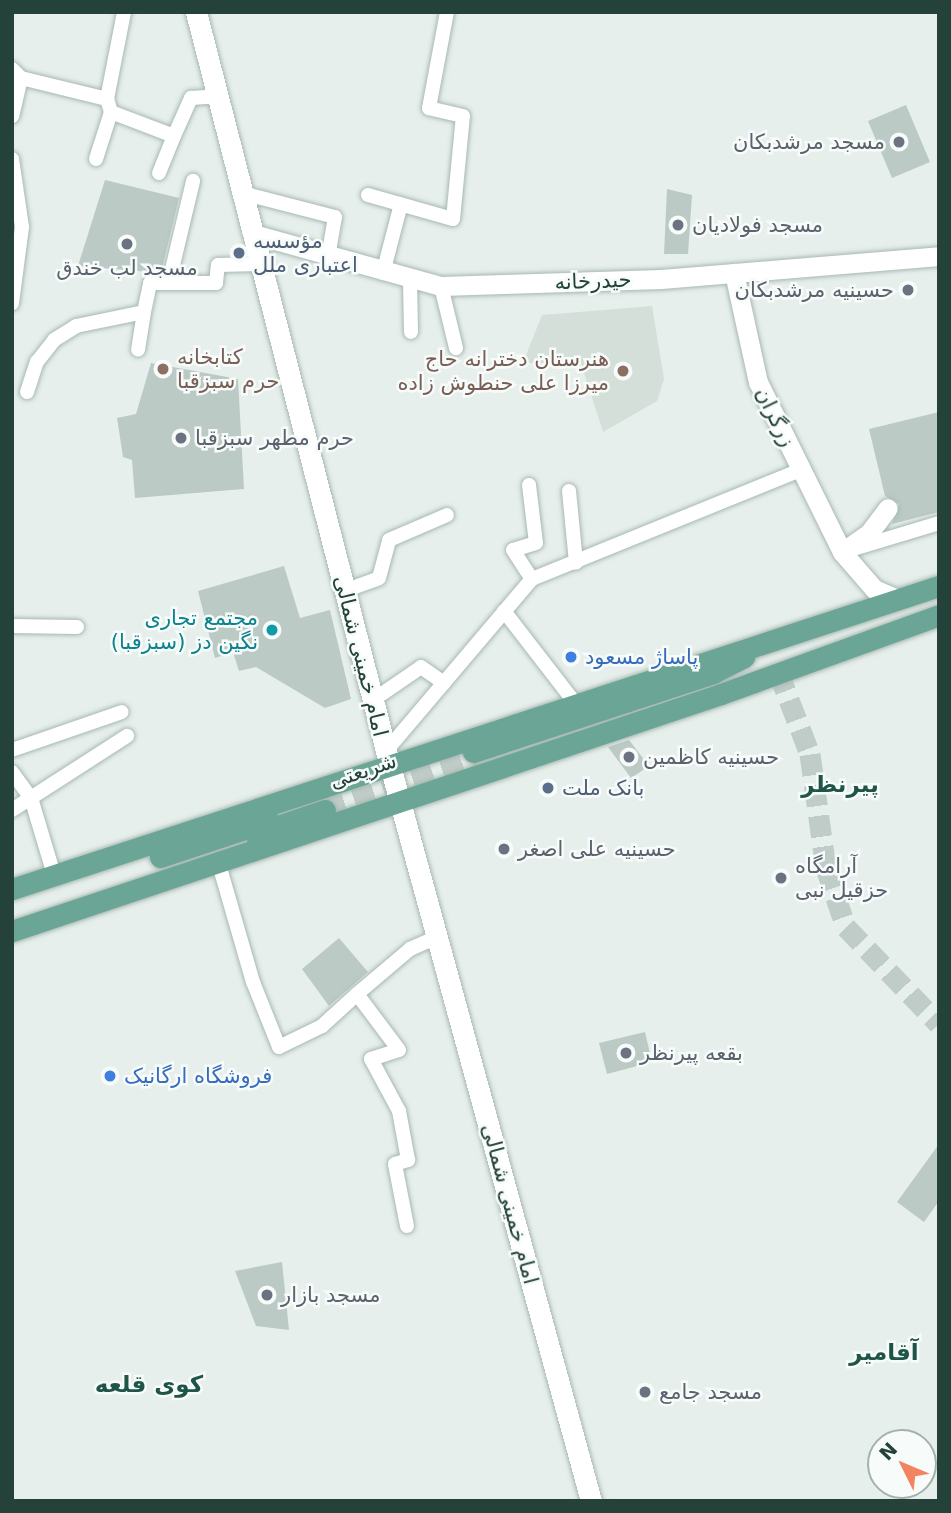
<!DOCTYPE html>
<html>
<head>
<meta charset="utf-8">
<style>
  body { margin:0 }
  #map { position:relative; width:951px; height:1513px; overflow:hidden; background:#e6efeb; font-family:"DejaVu Sans","Noto Sans Arabic",sans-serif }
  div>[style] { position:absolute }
  .built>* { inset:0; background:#d4dfda }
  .building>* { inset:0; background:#bbcac4 }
  .secondary-tunnel>* { height:21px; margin-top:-10.5px; transform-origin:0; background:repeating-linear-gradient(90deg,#bfccc8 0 21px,transparent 0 31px) }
  .primary-tunnel>* { height:21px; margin-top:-10.5px; transform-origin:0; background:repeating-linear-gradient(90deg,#bfccc8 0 21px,transparent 0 31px) }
  .roads { filter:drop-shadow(0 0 2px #a8b8b2) drop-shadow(0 0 2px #a8b8b2) }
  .pedestrian>* { height:14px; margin:-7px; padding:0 7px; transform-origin:7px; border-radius:7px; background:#fff }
  .minor>* { height:19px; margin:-9.5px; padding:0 9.5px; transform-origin:9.5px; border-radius:9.5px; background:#fff }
  .secondary>* { height:21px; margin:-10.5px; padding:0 10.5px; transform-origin:10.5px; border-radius:10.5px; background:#fff }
  .primary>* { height:21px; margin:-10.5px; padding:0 10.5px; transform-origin:10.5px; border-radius:10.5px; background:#6aa596 }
  .dots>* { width:19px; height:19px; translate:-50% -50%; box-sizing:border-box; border:4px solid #f7fbf9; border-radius:50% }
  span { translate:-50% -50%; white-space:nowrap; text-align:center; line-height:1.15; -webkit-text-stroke:5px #f7fbf9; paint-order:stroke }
  .worship-label { font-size:21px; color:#5b616d }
  .right { translate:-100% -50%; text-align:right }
  .left { translate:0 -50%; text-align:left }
  .service-label { font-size:21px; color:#4e5e75 }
  .street-label { font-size:21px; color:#24423a }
  .education-label { font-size:21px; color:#785e54 }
  .culture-label { font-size:21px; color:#0d838f }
  .shop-label { font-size:21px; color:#366cbe }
  .neighbourhood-label { font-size:23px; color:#1f5548; font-weight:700 }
  .frame { position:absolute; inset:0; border:14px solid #24423a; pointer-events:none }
  .north { position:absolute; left:867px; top:1429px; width:70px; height:70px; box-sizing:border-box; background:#f7fbf9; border:2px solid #a3b1ad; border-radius:50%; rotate:313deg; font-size:19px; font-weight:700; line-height:28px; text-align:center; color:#24423a }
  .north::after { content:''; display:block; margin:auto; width:24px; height:32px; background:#f4845f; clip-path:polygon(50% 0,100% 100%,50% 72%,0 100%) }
</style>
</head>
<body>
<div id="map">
  <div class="built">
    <div style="clip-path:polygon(652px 306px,664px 379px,657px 401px,603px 432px,581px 363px,523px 363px,542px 315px)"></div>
  </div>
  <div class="building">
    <div style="clip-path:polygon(906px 105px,930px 162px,892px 178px,868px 121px)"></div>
    <div style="clip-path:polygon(105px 180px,179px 198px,161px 273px,78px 266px)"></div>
    <div style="clip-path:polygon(667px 189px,692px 195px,688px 254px,664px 254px)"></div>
    <div style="clip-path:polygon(151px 363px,238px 379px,244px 489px,135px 498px,132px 460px,123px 457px,117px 418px,136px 414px)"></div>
    <div style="clip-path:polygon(939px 412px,939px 512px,892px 524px,899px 504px,885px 496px,869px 429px)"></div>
    <div style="clip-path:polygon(284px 566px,300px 618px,330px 610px,351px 699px,325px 708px,256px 667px,239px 671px,233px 652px,215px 658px,198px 591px)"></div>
    <div style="clip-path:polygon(629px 740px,649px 766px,631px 778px,608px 747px)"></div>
    <div style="clip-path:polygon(339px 938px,368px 972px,329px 1006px,302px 969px)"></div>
    <div style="clip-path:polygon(645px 1032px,652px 1062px,607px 1074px,599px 1043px)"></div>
    <div style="clip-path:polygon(939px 1144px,939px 1201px,924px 1222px,897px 1202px)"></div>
    <div style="clip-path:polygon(282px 1262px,289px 1330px,256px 1326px,235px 1271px)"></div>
  </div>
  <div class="secondary-tunnel">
    <div style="left:778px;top:671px;width:89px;rotate:68.9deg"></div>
    <div style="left:810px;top:754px;width:115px;rotate:82deg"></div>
    <div style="left:826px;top:868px;width:62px;rotate:71.3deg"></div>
    <div style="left:846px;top:927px;width:134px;rotate:46.2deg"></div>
  </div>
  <div class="primary-tunnel">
    <div style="left:325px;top:810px;width:159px;rotate:-18.7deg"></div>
  </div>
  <div class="roads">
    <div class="pedestrian">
      <div style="left:12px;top:69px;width:13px;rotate:45deg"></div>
      <div style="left:21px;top:78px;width:39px;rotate:103deg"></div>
      <div style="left:21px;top:78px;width:89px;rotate:13.7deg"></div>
      <div style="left:107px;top:99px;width:14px;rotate:73deg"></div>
      <div style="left:111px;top:112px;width:67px;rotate:20.9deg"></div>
      <div style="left:174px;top:136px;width:42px;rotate:-65.9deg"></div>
      <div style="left:191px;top:98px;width:26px;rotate:-4deg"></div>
      <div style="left:107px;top:99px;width:89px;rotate:-78.9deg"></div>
      <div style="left:12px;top:159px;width:69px;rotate:81.6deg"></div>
      <div style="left:22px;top:227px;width:77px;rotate:97.5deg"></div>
      <div style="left:96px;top:159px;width:49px;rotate:-72.3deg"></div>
      <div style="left:159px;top:173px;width:40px;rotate:-68deg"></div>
      <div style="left:242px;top:193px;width:96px;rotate:14.5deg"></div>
      <div style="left:335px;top:217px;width:41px;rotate:99.9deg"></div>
      <div style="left:368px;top:195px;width:88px;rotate:15.8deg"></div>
      <div style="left:453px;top:219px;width:103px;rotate:-84.5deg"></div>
      <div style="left:463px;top:116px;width:35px;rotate:-167deg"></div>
      <div style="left:429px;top:108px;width:98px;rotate:-79.4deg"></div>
      <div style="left:383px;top:273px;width:71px;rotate:-75.4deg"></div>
      <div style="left:410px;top:280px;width:52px;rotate:88.9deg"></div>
      <div style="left:169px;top:282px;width:104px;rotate:-76.6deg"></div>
      <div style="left:441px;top:286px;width:64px;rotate:76.4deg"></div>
      <div style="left:144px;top:312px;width:30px;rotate:-78deg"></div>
      <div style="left:150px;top:283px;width:66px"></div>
      <div style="left:216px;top:283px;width:18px;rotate:-84deg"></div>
      <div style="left:218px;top:265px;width:43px;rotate:-1.3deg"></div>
      <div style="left:27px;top:392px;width:32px;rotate:-72deg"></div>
      <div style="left:37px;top:362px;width:28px;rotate:-52deg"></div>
      <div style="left:54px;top:340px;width:26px;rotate:-32deg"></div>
      <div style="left:76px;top:326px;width:69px;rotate:-11.6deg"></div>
      <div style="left:144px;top:312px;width:38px;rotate:99deg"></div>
      <div style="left:529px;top:485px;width:58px;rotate:83.1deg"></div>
      <div style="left:536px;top:543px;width:24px;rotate:163deg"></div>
      <div style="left:513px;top:550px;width:35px;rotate:57deg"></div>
      <div style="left:569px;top:491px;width:72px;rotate:84.4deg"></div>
      <div style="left:853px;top:549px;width:90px;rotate:-16.8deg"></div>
      <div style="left:344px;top:591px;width:37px;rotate:-20deg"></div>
      <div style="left:379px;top:578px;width:39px;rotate:-75deg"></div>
      <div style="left:389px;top:540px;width:63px;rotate:-23.3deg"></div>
      <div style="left:504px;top:611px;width:116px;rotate:52.3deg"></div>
      <div style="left:12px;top:626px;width:65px;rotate:0.9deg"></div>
      <div style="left:373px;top:700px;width:58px;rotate:-34.5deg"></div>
      <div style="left:421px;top:667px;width:28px;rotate:35deg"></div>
      <div style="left:12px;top:750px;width:116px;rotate:-19.1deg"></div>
      <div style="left:386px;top:751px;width:226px;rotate:-49.7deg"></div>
      <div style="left:532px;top:579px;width:290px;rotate:-22.1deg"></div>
      <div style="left:12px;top:772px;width:32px;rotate:54deg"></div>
      <div style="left:31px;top:798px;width:84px;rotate:73.3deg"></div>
      <div style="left:12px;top:810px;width:137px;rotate:-32.8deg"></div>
      <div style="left:218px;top:861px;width:126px;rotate:73.9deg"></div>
      <div style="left:253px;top:982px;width:70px;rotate:68.2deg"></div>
      <div style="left:279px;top:1047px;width:48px;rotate:-26deg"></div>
      <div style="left:322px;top:1026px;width:47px;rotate:-42.4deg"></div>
      <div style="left:407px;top:1226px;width:63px;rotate:-101deg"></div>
      <div style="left:395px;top:1164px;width:14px;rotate:-17deg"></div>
      <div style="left:408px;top:1160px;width:50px;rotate:-100.4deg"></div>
      <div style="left:399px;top:1111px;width:59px;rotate:-118.3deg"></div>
      <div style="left:371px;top:1059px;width:29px;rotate:-18deg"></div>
      <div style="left:399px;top:1050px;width:70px;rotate:-126.9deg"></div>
      <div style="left:357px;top:994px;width:70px;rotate:-40.3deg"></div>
      <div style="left:410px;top:949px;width:30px;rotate:-24deg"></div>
    </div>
    <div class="minor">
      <div style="left:253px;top:234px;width:195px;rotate:15.5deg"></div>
      <div style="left:441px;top:286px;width:220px;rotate:-1.8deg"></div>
      <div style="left:661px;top:279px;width:279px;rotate:-4.7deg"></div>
      <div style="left:734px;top:273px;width:112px;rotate:77.6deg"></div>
      <div style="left:758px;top:382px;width:190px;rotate:63.7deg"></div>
      <div style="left:842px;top:552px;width:49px;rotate:49.1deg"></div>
      <div style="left:874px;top:589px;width:26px;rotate:23deg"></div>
      <div style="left:842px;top:552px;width:33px;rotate:-35deg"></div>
      <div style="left:869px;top:533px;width:31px;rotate:-53deg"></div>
    </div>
    <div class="secondary">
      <div style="left:196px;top:12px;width:763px;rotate:75.58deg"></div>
      <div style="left:386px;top:751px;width:778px;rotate:74.71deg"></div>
    </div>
    <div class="primary">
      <div style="left:473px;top:752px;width:253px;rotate:-18.2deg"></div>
      <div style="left:713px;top:673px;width:35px;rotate:-27deg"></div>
      <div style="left:255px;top:834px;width:74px;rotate:-18.9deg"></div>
      <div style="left:160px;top:857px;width:115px;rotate:-18.3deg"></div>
      <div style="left:12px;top:889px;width:975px;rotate:-18.1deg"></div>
      <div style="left:12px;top:931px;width:748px;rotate:-18.48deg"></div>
      <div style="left:721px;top:694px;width:232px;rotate:-19.9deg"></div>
    </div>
  </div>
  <div class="dots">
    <div style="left:899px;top:142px;background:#6b7280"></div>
    <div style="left:678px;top:225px;background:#6b7280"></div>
    <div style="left:127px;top:244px;background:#6b7280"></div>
    <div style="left:239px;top:253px;background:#5c6f8a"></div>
    <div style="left:908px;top:290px;background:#6b7280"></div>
    <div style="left:163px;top:369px;background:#8d6e63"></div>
    <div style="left:623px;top:371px;background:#8d6e63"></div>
    <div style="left:181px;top:438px;background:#6b7280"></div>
    <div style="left:272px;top:630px;background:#0f9aa8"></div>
    <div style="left:571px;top:657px;background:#3f7fe0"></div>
    <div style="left:629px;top:757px;background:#6b7280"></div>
    <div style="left:548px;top:788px;background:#5c6f8a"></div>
    <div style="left:504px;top:849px;background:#6b7280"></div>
    <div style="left:781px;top:878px;background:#6b7280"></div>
    <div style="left:626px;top:1053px;background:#6b7280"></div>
    <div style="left:110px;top:1076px;background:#3f7fe0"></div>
    <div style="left:267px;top:1295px;background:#6b7280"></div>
    <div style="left:645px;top:1392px;background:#6b7280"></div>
  </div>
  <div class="worship-label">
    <span class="right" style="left:885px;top:142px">مسجد مرشدبکان</span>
    <span class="left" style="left:692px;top:225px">مسجد فولادیان</span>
    <span style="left:127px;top:268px">مسجد لب خندق</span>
    <span class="right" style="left:894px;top:290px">حسینیه مرشدبکان</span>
    <span class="left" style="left:195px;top:438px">حرم مطهر سبزقبا</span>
    <span class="left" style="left:643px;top:757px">حسینیه کاظمین</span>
    <span class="left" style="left:518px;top:849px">حسینیه علی اصغر</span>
    <span class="left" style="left:795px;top:878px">آرامگاه<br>حزقیل نبی</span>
    <span class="left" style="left:640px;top:1053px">بقعه پیرنظر</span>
    <span class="left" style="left:281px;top:1295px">مسجد بازار</span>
    <span class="left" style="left:659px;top:1392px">مسجد جامع</span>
  </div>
  <div class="service-label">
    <span class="left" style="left:253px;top:253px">مؤسسه<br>اعتباری ملل</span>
    <span class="left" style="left:562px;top:788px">بانک ملت</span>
  </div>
  <div class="street-label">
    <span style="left:593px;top:281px;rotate:-2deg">حیدرخانه</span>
    <span style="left:775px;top:417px;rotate:64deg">زرگران</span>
    <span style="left:361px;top:656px;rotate:76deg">امام خمینی شمالی</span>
    <span style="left:363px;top:771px;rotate:-19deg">شریعتی</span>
    <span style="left:510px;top:1204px;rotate:75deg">امام خمینی شمالی</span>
  </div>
  <div class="education-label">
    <span class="left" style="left:177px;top:369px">کتابخانه<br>حرم سبزقبا</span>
    <span class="right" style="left:609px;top:371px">هنرستان دخترانه حاج<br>میرزا علی حنطوش زاده</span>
  </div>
  <div class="culture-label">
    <span class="right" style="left:258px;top:630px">مجتمع تجاری<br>نگین دز (سبزقبا)</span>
  </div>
  <div class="shop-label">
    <span class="left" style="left:585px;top:657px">پاساژ مسعود</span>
    <span class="left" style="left:124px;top:1076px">فروشگاه ارگانیک</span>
  </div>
  <div class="neighbourhood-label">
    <span style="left:840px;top:784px">پیرنظر</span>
    <span style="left:884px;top:1352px">آقامیر</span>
    <span style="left:149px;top:1384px">کوی قلعه</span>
  </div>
  <div class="frame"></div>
  <div class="north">N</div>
</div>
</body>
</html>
